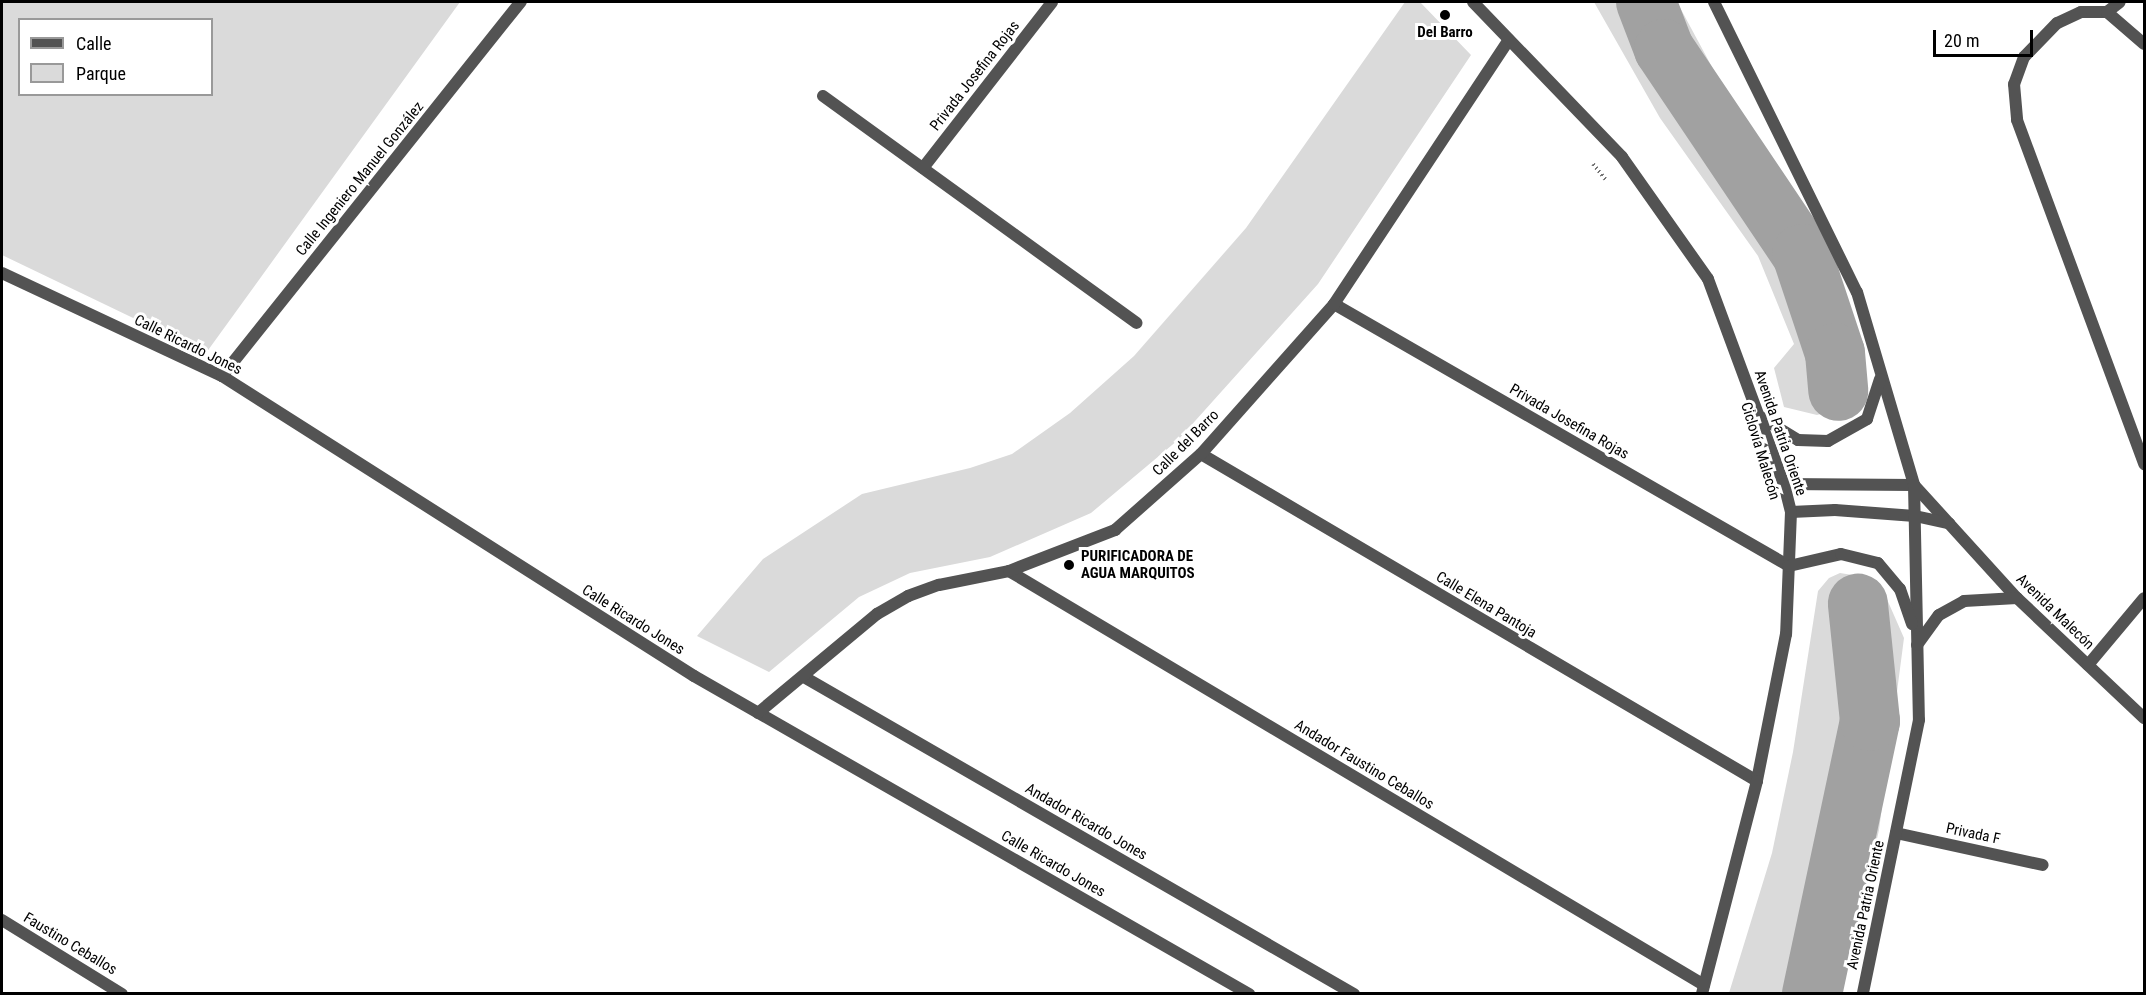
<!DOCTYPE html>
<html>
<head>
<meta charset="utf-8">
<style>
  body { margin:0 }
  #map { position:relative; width:2146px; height:995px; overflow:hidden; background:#fff; font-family:"Roboto Condensed",sans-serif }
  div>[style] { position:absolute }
  .green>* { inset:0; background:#dadada }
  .river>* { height:60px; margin:-30px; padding:0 30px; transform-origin:30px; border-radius:30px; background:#a1a1a1 }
  .path>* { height:4px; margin-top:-2px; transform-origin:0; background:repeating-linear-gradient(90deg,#757575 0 1.5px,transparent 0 4.5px) }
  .minor>* { height:12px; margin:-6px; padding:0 6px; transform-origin:6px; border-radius:6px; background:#535353 }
  .tertiary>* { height:12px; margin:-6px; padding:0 6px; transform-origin:6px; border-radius:6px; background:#535353 }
  .dots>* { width:16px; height:16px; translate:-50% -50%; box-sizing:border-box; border:3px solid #fff; border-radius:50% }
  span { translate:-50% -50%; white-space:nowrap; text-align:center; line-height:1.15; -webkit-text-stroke:6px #fff; paint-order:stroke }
  .poi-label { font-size:15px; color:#000; font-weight:700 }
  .left { translate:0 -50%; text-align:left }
  .street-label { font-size:15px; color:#000 }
  .frame { position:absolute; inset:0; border:3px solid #000; pointer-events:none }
  .legend { position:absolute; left:18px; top:18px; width:195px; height:78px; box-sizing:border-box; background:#fff; border:2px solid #999; margin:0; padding:8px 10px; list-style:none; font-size:18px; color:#000 }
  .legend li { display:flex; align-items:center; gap:12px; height:30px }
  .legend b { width:30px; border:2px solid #999 }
  .scale { position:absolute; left:1933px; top:30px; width:100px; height:27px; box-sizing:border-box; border:3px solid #000; border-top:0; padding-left:8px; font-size:18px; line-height:21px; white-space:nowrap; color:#000; -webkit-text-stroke:4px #fff; paint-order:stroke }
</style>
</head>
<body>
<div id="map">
  <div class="green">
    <div style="clip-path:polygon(evenodd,2px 2px,460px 2px,206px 353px,2px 255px,2px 2px,20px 20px,212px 20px,212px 94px,20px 94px,20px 20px)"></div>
    <div style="clip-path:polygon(1405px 2px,1420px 2px,1471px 55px,1318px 284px,1178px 440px,1091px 513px,990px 557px,910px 573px,859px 597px,769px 672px,697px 636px,763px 559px,862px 494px,970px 468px,1012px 454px,1070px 413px,1134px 356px,1246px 228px)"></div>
    <div style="clip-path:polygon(1594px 2px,1677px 2px,1803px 236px,1841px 344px,1850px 393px,1845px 407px,1817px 415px,1784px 407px,1774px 368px,1794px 344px,1758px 256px,1660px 118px)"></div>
    <div style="clip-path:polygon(1840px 573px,1865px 577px,1886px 597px,1904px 638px,1879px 830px,1842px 993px,1729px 993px,1772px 853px,1793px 752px,1818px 591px,1829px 578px)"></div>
  </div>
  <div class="river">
    <div style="left:1646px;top:2px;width:50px;rotate:69deg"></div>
    <div style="left:1664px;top:49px;width:247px;rotate:56.1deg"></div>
    <div style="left:1802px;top:254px;width:104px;rotate:71.6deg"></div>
    <div style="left:1835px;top:353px;width:38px;rotate:85deg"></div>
    <div style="left:1812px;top:994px;width:279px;rotate:-78deg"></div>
    <div style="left:1870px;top:721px;width:118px;rotate:-95.9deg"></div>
  </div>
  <div class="path">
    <div style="left:1593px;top:164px;width:22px;rotate:51deg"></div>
  </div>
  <div class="minor">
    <div style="left:2107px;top:12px;width:26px;rotate:180deg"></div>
    <div style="left:2081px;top:12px;width:26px;rotate:155deg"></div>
    <div style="left:2057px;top:23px;width:47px;rotate:134.1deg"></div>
    <div style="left:2024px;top:57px;width:29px;rotate:110deg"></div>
    <div style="left:2014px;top:84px;width:36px;rotate:85deg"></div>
    <div style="left:2017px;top:120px;width:367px;rotate:69.7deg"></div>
    <div style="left:2107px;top:12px;width:49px;rotate:40.9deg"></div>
    <div style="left:2107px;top:12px;width:16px;rotate:-38deg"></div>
    <div style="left:823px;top:96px;width:387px;rotate:35.9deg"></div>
    <div style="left:923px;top:168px;width:210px;rotate:-52.1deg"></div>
    <div style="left:2px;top:273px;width:243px;rotate:25.1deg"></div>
    <div style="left:222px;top:376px;width:559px;rotate:32.44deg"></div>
    <div style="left:694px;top:676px;width:640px;rotate:29.81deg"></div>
    <div style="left:1334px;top:304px;width:525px;rotate:29.93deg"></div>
    <div style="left:222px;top:376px;width:479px;rotate:-51.4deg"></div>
    <div style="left:1201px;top:454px;width:645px;rotate:30.46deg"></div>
    <div style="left:1784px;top:484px;width:130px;rotate:0.4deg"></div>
    <div style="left:1914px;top:485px;width:153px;rotate:47.7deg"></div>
    <div style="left:2017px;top:598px;width:175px;rotate:43.4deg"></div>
    <div style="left:1791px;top:512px;width:44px;rotate:-2.6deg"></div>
    <div style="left:1835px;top:510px;width:80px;rotate:4.3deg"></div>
    <div style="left:1915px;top:516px;width:35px;rotate:12deg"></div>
    <div style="left:1009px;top:571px;width:809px;rotate:30.78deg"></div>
    <div style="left:2088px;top:665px;width:87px;rotate:-50.1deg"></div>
    <div style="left:804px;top:677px;width:635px;rotate:29.96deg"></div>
    <div style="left:758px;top:713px;width:155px;rotate:-39.8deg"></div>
    <div style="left:877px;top:614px;width:36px;rotate:-30deg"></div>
    <div style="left:908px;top:596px;width:33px;rotate:-20deg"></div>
    <div style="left:939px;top:585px;width:71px;rotate:-11.3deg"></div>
    <div style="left:1009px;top:571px;width:114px;rotate:-21.1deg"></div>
    <div style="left:1115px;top:530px;width:115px;rotate:-41.5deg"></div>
    <div style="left:1201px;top:454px;width:200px;rotate:-48.4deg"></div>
    <div style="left:1334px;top:304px;width:317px;rotate:-56.5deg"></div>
    <div style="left:1896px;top:833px;width:150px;rotate:12.3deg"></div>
    <div style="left:2px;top:920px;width:141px;rotate:31.7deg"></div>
  </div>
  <div class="tertiary">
    <div style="left:1473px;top:2px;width:215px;rotate:46.1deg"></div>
    <div style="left:1622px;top:157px;width:149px;rotate:54.8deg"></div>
    <div style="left:1708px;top:279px;width:219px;rotate:69.7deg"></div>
    <div style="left:1784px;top:484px;width:29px;rotate:76deg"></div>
    <div style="left:1791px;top:512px;width:122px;rotate:92.3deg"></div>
    <div style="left:1786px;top:634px;width:150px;rotate:101.2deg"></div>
    <div style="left:1757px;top:781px;width:220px;rotate:104.5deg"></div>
    <div style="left:1714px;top:2px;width:323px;rotate:63.8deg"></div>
    <div style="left:1857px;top:292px;width:201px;rotate:73.5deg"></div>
    <div style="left:1914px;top:485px;width:235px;rotate:88.8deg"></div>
    <div style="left:1919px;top:720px;width:280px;rotate:101.6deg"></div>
    <div style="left:1759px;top:416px;width:46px;rotate:31.6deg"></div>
    <div style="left:1798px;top:440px;width:30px;rotate:2deg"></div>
    <div style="left:1828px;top:441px;width:45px;rotate:-29.4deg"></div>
    <div style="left:1867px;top:419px;width:42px;rotate:-72deg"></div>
    <div style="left:1789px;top:566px;width:53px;rotate:-13deg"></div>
    <div style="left:1841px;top:554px;width:38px;rotate:14deg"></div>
    <div style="left:1878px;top:563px;width:34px;rotate:50deg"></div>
    <div style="left:1900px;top:589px;width:37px;rotate:71deg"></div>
    <div style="left:1917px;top:645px;width:37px;rotate:-54deg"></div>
    <div style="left:1939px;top:615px;width:29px;rotate:-29deg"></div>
    <div style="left:1964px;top:601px;width:53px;rotate:-3.2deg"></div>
  </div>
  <div class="dots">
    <div style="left:1445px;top:15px;background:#000"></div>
    <div style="left:1069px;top:565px;background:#000"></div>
  </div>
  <div class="poi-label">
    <span style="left:1445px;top:33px">Del Barro</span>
    <span class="left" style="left:1081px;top:565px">PURIFICADORA DE<br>AGUA MARQUITOS</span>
  </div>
  <div class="street-label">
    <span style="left:975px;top:76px;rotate:-52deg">Privada Josefina Rojas</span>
    <span style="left:360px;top:179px;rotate:-51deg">Calle Ingeniero Manuel González</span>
    <span style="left:188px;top:345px;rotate:26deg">Calle Ricardo Jones</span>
    <span style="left:1569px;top:422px;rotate:30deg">Privada Josefina Rojas</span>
    <span style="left:1780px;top:433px;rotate:71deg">Avenida Patria Oriente</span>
    <span style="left:1186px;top:443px;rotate:-45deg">Calle del Barro</span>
    <span style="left:1760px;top:451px;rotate:73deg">Ciclovía Malecón</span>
    <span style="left:1486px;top:605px;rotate:31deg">Calle Elena Pantoja</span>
    <span style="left:2055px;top:612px;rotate:44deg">Avenida Malecón</span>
    <span style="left:633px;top:620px;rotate:32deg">Calle Ricardo Jones</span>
    <span style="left:1364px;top:765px;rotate:31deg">Andador Faustino Ceballos</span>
    <span style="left:1086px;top:822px;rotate:30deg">Andador Ricardo Jones</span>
    <span style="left:1973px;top:834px;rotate:12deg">Privada F</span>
    <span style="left:1053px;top:864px;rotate:30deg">Calle Ricardo Jones</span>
    <span style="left:1866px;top:905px;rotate:-78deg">Avenida Patria Oriente</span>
    <span style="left:70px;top:944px;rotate:31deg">Faustino Ceballos</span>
  </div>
  <div class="frame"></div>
  <ul class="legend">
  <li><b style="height:8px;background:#535353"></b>Calle</li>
  <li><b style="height:16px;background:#dadada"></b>Parque</li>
  </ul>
  <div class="scale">20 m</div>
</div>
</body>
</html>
